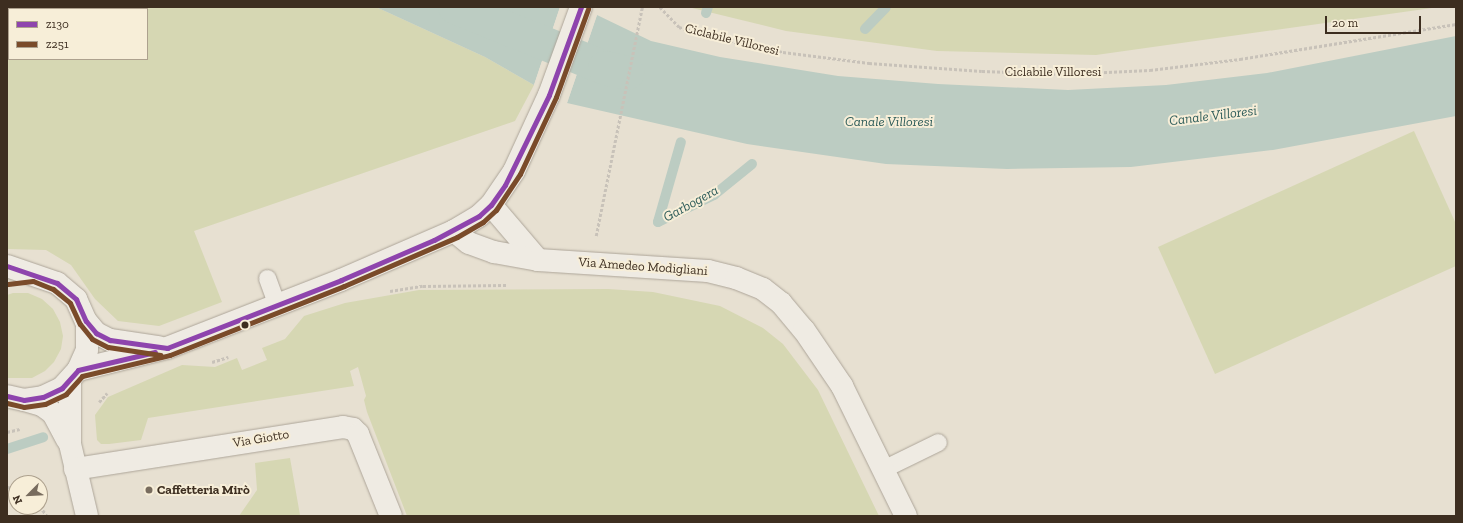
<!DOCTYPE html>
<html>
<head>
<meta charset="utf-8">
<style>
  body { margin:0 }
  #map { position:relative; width:1463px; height:523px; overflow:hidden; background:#e7e0d1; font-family:"Zilla Slab",serif }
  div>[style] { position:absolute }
  .green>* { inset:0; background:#d6d7b3 }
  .water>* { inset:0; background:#bcccc2 }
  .pier>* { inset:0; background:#e7e0d1 }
  .stream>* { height:10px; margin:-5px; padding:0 5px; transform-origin:5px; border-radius:5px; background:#bcccc2 }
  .canal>* { height:34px; margin:-17px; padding:0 17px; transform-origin:17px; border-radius:17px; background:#bcccc2 }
  .path>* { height:2.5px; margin-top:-1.25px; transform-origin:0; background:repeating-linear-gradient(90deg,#c8c2b9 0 3px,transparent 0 5px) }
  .roads { filter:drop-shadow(0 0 1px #ada599) drop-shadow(0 0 1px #ada599) }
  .lane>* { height:17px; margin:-8.5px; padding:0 8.5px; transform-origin:8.5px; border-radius:8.5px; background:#efebe3 }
  .street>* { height:22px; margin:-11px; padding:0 11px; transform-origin:11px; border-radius:11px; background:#efebe3 }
  .secondary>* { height:22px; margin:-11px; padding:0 11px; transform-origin:11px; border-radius:11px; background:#efebe3 }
  .bus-1>* { height:5px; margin:-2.5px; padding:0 2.5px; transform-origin:2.5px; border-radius:2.5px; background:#8e44ad }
  .bus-2>* { height:5px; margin:-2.5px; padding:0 2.5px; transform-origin:2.5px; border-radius:2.5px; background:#7a4b2a }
  .dots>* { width:11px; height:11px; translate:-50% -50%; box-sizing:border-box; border:2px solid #f7eed8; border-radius:50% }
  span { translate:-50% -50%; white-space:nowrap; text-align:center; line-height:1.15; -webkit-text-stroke:4px #f7eed8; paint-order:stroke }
  .street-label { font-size:13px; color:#3d2e20 }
  .poi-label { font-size:13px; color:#3d2e20; font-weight:700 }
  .left { translate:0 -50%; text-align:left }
  .water-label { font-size:14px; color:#2f5d5a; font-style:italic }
  .frame { position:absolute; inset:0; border:8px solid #3d2e20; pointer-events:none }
  .legend { position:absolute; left:8px; top:8px; width:140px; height:52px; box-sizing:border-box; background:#f7eed8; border:1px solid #ada18e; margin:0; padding:5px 7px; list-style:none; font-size:12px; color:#3d2e20 }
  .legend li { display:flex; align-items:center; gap:8px; height:20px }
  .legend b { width:20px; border:1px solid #ada18e }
  .north { position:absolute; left:8px; top:475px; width:40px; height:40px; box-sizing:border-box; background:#f7eed8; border:1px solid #ada18e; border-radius:50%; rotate:246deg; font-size:11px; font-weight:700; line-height:16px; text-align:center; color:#3d2e20 }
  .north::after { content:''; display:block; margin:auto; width:14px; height:18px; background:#786c5e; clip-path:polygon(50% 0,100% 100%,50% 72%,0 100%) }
  .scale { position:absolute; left:1325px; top:16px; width:96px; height:18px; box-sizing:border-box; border:2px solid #3d2e20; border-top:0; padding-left:5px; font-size:12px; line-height:14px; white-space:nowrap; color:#3d2e20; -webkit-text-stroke:3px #f7eed8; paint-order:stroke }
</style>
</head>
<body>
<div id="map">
  <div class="green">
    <div style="clip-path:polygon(131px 7px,376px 7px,485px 57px,534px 85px,515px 121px,194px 231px,222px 302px,159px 326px,118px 321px,95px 299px,71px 265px,46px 250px,7px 249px,7px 45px,9px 45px,9px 59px,147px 59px,147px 9px,125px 9px)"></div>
    <div style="clip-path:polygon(688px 7px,1439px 7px,1096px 55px,937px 51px,786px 31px)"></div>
    <div style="clip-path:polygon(1414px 131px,1456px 224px,1456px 266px,1215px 374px,1158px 247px)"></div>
    <div style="clip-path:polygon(608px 289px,653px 292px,720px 306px,763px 328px,783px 344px,818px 390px,879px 516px,407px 516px,367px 412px,364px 400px,366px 396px,358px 367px,350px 371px,354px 386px,148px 418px,141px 440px,109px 444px,101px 444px,97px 440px,95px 415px,108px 397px,182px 365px,215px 367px,237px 358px,242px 370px,267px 360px,262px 348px,285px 339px,304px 316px,345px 303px,419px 290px)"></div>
    <div style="clip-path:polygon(13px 293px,28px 293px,42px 299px,53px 309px,60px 322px,63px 336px,61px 349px,54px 362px,45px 371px,32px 378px,7px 378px,7px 295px)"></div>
    <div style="clip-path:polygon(290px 458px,300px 515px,239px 516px,257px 490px,255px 463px)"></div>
  </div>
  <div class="water">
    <div style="clip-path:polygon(376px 7px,560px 7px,534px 85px,485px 57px)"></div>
    <div style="clip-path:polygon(597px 15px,651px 41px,720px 57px,838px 76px,938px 84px,1068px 90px,1166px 85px,1267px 73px,1456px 36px,1456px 116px,1273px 150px,1131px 167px,1007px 169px,886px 164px,747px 144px,567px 103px)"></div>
  </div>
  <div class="pier">
    <div style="clip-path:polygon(560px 7px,562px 7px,535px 86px,534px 85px)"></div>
    <div style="clip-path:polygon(595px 15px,597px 15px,567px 103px,566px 102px)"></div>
  </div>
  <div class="stream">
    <div style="left:706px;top:13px;width:6px;rotate:-72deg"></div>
    <div style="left:865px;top:29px;width:30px;rotate:-46deg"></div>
    <div style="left:658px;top:222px;width:62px;rotate:-25.7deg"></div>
    <div style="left:714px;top:195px;width:49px;rotate:-39.2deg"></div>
    <div style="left:658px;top:222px;width:83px;rotate:-74deg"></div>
    <div style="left:7px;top:449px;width:38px;rotate:-18deg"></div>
  </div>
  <div class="canal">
    <div style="left:455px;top:7px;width:162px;rotate:22.1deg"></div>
    <div style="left:605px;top:68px;width:23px;rotate:13deg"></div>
  </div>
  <div class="path">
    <div style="left:660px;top:7px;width:28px;rotate:46deg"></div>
    <div style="left:679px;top:27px;width:43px;rotate:16.3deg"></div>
    <div style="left:720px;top:39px;width:64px;rotate:11.7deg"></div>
    <div style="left:783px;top:52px;width:87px;rotate:7.3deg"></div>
    <div style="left:869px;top:63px;width:113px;rotate:4deg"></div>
    <div style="left:982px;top:71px;width:82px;rotate:2.1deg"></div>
    <div style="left:1064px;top:74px;width:86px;rotate:-2.7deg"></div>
    <div style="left:1150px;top:70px;width:91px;rotate:-7deg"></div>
    <div style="left:1240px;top:59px;width:219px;rotate:-9.2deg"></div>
    <div style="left:596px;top:236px;width:234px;rotate:-78.6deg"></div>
    <div style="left:390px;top:291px;width:33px;rotate:-9deg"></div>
    <div style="left:423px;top:286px;width:83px;rotate:-0.7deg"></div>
    <div style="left:212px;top:362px;width:17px;rotate:-17deg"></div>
    <div style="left:99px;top:402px;width:12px;rotate:-48deg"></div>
    <div style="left:7px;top:432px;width:13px;rotate:-13deg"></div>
    <div style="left:7px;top:487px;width:9px;rotate:6deg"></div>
    <div style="left:40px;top:506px;width:12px;rotate:55deg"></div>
  </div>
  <div class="roads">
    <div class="lane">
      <div style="left:267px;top:278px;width:29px;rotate:70deg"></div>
      <div style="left:883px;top:469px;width:61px;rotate:-26.1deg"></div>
    </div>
    <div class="street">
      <div style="left:491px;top:205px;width:72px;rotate:49.5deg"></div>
      <div style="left:454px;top:231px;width:19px;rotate:39deg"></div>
      <div style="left:469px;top:243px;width:27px;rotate:20deg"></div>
      <div style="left:494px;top:252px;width:45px;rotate:10.3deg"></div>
      <div style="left:538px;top:260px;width:170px;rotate:3.7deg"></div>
      <div style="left:708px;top:271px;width:29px;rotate:14deg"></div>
      <div style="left:736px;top:278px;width:29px;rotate:22deg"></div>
      <div style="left:763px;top:289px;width:23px;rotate:38deg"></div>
      <div style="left:781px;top:303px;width:35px;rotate:50deg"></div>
      <div style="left:804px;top:330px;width:68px;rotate:55.8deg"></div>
      <div style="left:842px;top:386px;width:145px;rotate:63.8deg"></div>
      <div style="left:70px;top:380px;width:64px;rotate:90deg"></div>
      <div style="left:70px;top:444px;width:74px;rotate:76.7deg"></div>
      <div style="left:24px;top:400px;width:19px;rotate:16deg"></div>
      <div style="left:42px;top:405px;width:14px;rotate:36deg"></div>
      <div style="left:53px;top:413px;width:30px;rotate:62deg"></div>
      <div style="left:75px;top:469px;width:271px;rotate:-8.9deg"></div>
      <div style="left:343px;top:427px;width:10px;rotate:11deg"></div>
      <div style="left:353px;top:429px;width:7px;rotate:45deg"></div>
      <div style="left:358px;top:434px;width:88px;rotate:68.1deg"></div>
    </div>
    <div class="secondary">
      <div style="left:7px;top:266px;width:53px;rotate:18.8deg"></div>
      <div style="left:57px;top:283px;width:25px;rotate:40deg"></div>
      <div style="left:76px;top:299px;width:27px;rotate:66deg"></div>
      <div style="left:87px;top:324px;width:26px;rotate:90deg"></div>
      <div style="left:87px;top:350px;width:22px;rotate:114deg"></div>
      <div style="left:78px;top:370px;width:24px;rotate:132deg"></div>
      <div style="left:62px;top:388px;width:21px;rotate:155deg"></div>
      <div style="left:43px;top:397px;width:19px;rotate:171deg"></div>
      <div style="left:24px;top:400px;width:17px;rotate:-167deg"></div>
      <div style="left:86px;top:321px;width:16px;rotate:50deg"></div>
      <div style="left:96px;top:333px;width:16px;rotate:27deg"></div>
      <div style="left:110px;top:340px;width:49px;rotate:8.3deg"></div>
      <div style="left:78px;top:370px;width:92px;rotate:-13.9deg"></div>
      <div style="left:167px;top:348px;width:187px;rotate:-21.3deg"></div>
      <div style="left:341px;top:280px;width:123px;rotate:-23.4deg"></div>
      <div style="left:454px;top:231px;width:29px;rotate:-31deg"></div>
      <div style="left:479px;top:216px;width:16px;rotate:-43deg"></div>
      <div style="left:491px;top:205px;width:41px;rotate:-55.9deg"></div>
      <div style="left:514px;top:171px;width:84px;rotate:-65.3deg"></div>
      <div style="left:549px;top:95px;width:94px;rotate:-70deg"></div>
    </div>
  </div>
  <div class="bus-1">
    <div style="left:7px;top:266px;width:53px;rotate:18.8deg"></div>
    <div style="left:57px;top:283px;width:25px;rotate:40deg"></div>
    <div style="left:76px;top:299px;width:24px;rotate:66deg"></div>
    <div style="left:86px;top:321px;width:16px;rotate:50deg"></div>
    <div style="left:96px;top:333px;width:16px;rotate:27deg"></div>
    <div style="left:110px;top:340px;width:58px;rotate:8deg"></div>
    <div style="left:167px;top:348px;width:187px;rotate:-21.3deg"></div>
    <div style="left:341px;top:280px;width:101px;rotate:-23.3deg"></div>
    <div style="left:434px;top:240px;width:51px;rotate:-28.1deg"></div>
    <div style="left:479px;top:216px;width:16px;rotate:-43deg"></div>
    <div style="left:491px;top:205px;width:24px;rotate:-55deg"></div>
    <div style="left:505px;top:185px;width:100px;rotate:-63.9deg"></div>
    <div style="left:549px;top:95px;width:94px;rotate:-70deg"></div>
    <div style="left:7px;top:396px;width:17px;rotate:13deg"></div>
    <div style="left:24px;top:400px;width:19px;rotate:-9deg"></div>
    <div style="left:43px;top:397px;width:21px;rotate:-25deg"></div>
    <div style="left:62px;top:388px;width:24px;rotate:-48deg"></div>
    <div style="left:78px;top:370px;width:79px;rotate:-13.2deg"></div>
  </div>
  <div class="bus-2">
    <div style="left:8px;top:284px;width:25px;rotate:-7deg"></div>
    <div style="left:33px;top:281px;width:22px;rotate:22deg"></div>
    <div style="left:53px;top:289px;width:22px;rotate:39deg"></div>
    <div style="left:70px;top:303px;width:23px;rotate:65deg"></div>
    <div style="left:80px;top:324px;width:19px;rotate:51deg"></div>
    <div style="left:92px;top:339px;width:18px;rotate:27deg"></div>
    <div style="left:108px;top:347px;width:53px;rotate:8.7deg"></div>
    <div style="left:7px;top:403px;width:17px;rotate:13deg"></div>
    <div style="left:24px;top:407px;width:21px;rotate:-8deg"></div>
    <div style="left:45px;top:404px;width:23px;rotate:-25deg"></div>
    <div style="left:66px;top:394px;width:24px;rotate:-48deg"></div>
    <div style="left:82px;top:376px;width:90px;rotate:-13.4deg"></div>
    <div style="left:170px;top:355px;width:187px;rotate:-21.6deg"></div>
    <div style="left:344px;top:286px;width:123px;rotate:-23.4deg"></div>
    <div style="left:457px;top:237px;width:30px;rotate:-30deg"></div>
    <div style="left:483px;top:222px;width:18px;rotate:-43deg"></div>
    <div style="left:496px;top:210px;width:43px;rotate:-56.3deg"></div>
    <div style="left:520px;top:174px;width:85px;rotate:-64.9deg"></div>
    <div style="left:556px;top:97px;width:94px;rotate:-70deg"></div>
  </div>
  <div class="dots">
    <div style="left:245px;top:325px;background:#3d2e20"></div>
    <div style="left:149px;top:490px;background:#786c5e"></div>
  </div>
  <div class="street-label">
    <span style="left:732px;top:40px;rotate:14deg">Ciclabile Villoresi</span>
    <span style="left:1053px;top:72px">Ciclabile Villoresi</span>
    <span style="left:643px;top:267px;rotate:4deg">Via Amedeo Modigliani</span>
    <span style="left:261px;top:439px;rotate:-9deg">Via Giotto</span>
  </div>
  <div class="poi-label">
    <span class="left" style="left:157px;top:490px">Caffetteria Mirò</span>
  </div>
  <div class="water-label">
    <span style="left:1213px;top:116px;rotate:-7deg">Canale Villoresi</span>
    <span style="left:889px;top:122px">Canale Villoresi</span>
    <span style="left:691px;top:204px;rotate:-29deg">Garbogera</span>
  </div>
  <div class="frame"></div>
  <ul class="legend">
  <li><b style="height:5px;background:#8e44ad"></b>z130</li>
  <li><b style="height:5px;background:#7a4b2a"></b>z251</li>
  </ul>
  <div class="north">N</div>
  <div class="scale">20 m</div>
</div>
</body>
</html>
